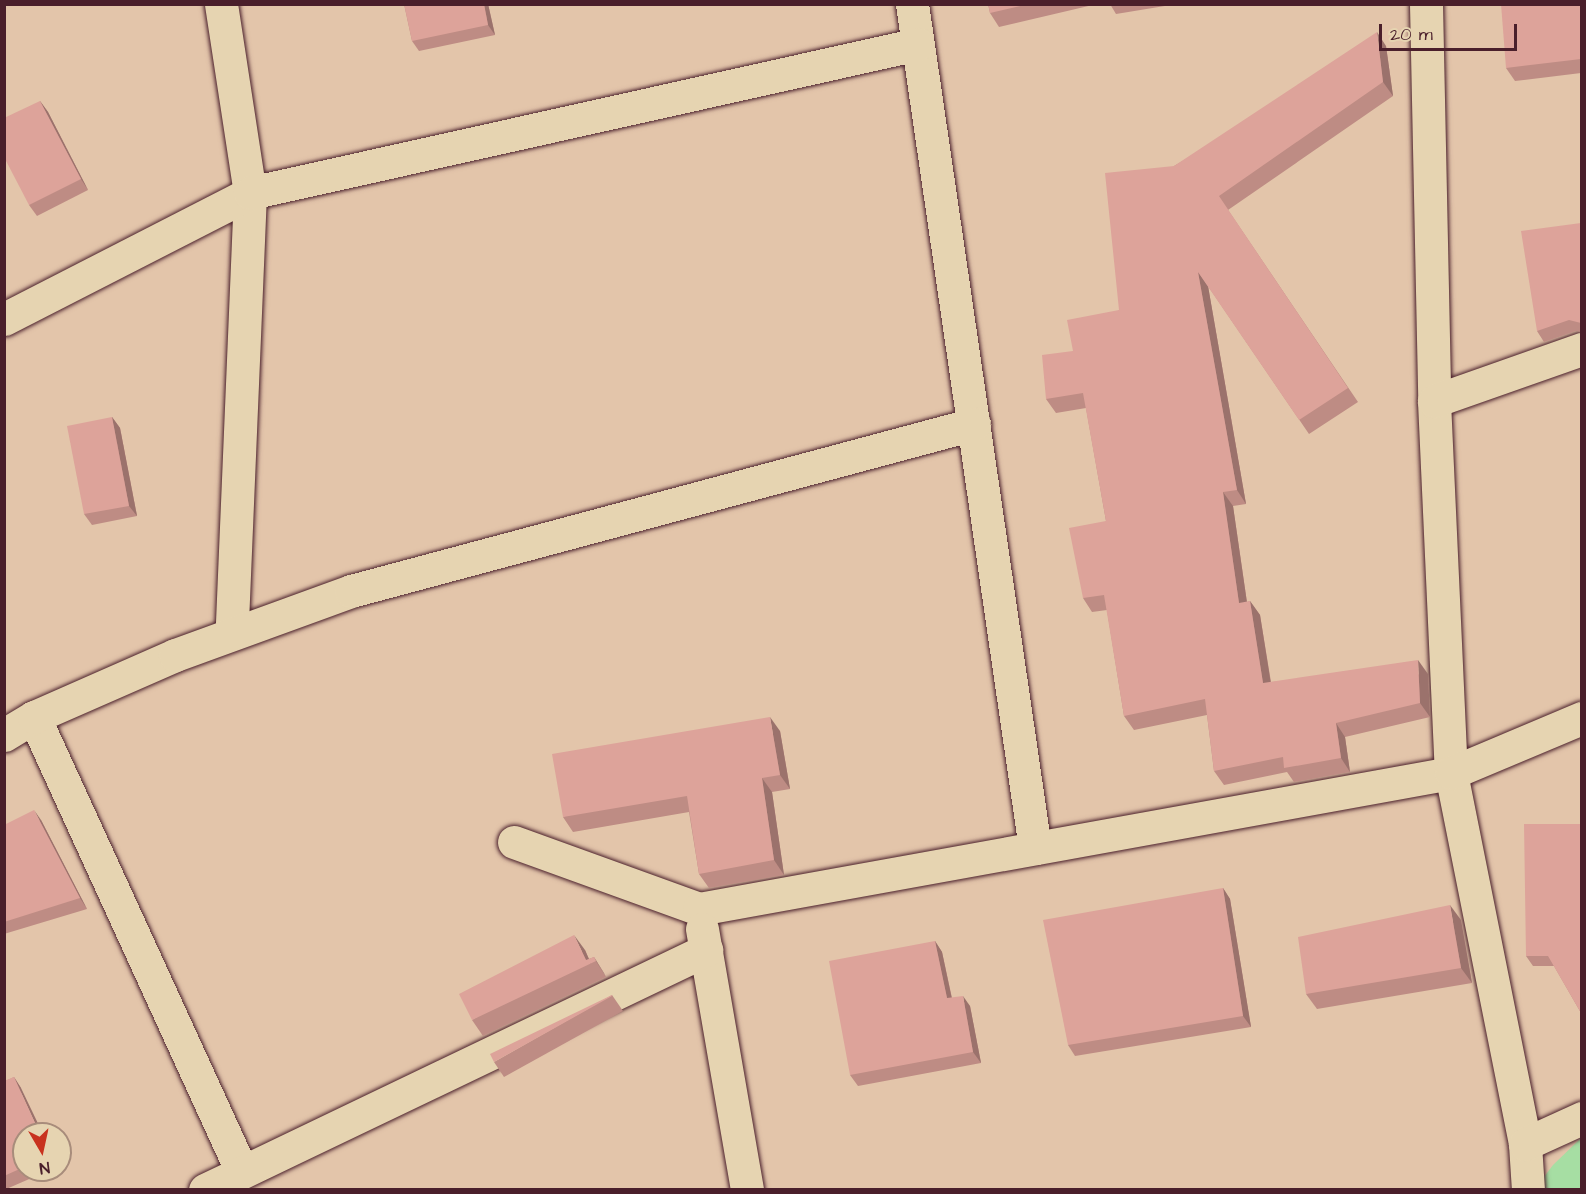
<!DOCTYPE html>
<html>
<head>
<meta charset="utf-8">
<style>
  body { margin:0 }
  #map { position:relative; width:1586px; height:1194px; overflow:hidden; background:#e3c5aa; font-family:"Architects Daughter",sans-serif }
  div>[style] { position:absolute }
  .green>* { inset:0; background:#a6dea3 }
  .roads { filter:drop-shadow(0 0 2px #4a1f2b) drop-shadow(0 0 2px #4a1f2b) }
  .minor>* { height:33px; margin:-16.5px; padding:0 16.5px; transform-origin:16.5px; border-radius:16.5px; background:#e6d4b1 }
  .wall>* { inset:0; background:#be8c84 }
  .shaded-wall>* { inset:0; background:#9b726c }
  .building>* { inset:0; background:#dda39a }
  span { translate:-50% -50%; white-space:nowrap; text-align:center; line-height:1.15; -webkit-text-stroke:4.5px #e6d4b1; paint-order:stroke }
  .frame { position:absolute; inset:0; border:6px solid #4a1f2b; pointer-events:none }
  .north { position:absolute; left:12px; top:1122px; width:60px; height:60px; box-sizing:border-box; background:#e6d4b1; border:2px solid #a88c7b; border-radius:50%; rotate:171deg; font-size:16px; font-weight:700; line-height:24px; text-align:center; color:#4a1f2b }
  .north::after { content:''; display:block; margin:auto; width:21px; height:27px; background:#c8321e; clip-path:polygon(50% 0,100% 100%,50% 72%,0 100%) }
  .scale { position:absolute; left:1379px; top:24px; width:138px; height:27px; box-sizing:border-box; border:3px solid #4a1f2b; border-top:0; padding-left:8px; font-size:18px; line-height:21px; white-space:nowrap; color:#4a1f2b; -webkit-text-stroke:4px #e6d4b1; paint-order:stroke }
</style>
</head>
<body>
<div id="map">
  <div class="green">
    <div style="clip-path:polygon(1581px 1138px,1581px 1189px,1534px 1190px,1553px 1165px)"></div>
  </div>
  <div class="roads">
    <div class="minor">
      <div style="left:221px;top:4px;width:191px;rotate:81.3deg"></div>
      <div style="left:250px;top:193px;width:438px;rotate:92.4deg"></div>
      <div style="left:912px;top:4px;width:853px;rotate:81.71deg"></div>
      <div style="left:1426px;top:4px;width:397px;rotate:88.8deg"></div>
      <div style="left:1434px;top:401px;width:372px;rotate:87.4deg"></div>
      <div style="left:1451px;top:773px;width:378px;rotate:78.7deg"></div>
      <div style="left:1525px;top:1144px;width:46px;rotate:86.3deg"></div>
      <div style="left:4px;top:319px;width:276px;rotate:-27.1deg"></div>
      <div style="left:250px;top:193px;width:684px;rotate:-12.57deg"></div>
      <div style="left:1434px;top:401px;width:157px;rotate:-19.4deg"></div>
      <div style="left:34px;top:717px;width:500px;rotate:65.43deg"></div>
      <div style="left:4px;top:735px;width:35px;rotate:-31deg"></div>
      <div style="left:34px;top:717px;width:154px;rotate:-23.7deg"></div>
      <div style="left:175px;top:655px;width:187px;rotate:-20deg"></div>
      <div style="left:351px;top:591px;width:645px;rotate:-15.01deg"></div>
      <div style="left:514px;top:842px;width:197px;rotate:19.9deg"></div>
      <div style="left:699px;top:909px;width:764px;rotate:-10.25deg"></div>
      <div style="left:1451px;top:773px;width:142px;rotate:-22.8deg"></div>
      <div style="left:702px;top:929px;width:265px;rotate:80.2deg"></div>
      <div style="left:1525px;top:1144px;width:63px;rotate:-24.5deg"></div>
      <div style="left:205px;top:1190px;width:556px;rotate:-25.6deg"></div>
    </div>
  </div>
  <div class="wall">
    <div style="clip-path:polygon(404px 4px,488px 4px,495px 35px,419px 51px,412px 41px)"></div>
    <div style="clip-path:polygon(988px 4px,1097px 4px,999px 27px,990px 13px)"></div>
    <div style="clip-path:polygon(1110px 4px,1177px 4px,1116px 14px)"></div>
    <div style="clip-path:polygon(1581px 4px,1581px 73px,1515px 81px,1506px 68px)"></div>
    <div style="clip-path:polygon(1386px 46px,1393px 96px,1228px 210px,1358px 402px,1309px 434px,1208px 286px,1246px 504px,1233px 506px,1247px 602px,1250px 601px,1260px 615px,1271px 682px,1428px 674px,1430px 717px,1345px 737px,1350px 772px,1294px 782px,1287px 772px,1224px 785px,1214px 771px,1207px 715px,1134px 730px,1124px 716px,1107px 610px,1092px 612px,1083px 598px,1106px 521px,1086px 408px,1056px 413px,1046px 399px,1073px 351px,1119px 310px,1174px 166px)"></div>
    <div style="clip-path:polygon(40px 101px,48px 112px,88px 190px,37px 216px,29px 205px)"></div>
    <div style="clip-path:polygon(1581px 223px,1581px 332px,1576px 331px,1544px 342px,1537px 331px)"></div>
    <div style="clip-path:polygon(112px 417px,120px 428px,137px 516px,92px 525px,84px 514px)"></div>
    <div style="clip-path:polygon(780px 731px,790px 789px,772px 792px,784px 875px,709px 888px,699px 874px,689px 812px,573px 832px,563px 817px)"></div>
    <div style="clip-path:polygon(41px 820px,87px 909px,4px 934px,4px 825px)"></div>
    <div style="clip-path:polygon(1581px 824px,1581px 1013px,1554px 966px,1533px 966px,1526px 956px)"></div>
    <div style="clip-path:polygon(1223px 888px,1230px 899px,1251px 1027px,1075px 1056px,1068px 1045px)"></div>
    <div style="clip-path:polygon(1461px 920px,1472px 983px,1317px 1009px,1306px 994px)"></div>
    <div style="clip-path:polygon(935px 941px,942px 952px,952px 998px,970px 1006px,981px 1063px,858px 1086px,850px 1075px)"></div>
    <div style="clip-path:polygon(585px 950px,589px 959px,594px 957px,606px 977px,483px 1036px,472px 1020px)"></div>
    <div style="clip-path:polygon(612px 995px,623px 1011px,504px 1077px,494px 1062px)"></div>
    <div style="clip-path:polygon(14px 1077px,21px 1088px,24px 1134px,24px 1170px,50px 1170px,4px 1190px,4px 1078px,6px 1081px)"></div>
  </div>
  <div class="shaded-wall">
    <div style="clip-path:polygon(484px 4px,488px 4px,495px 35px,488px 25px)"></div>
    <div style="clip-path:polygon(1377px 32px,1386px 46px,1393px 96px,1383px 82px)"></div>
    <div style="clip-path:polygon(40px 101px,48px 112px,88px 190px,81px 179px)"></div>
    <div style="clip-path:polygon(1198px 272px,1208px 286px,1246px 504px,1237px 490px)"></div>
    <div style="clip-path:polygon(112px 417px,120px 428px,137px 516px,129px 506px)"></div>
    <div style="clip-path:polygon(1223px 492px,1233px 506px,1249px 617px,1239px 603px)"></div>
    <div style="clip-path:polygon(1250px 601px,1260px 615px,1273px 697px,1263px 683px)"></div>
    <div style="clip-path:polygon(1418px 660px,1428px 674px,1430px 717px,1420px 703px)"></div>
    <div style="clip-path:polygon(770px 717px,780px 731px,790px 789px,780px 775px)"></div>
    <div style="clip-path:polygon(1336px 723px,1345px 737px,1350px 772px,1341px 758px)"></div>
    <div style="clip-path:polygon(762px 778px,772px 792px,784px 875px,774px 860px)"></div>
    <div style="clip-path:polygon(34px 810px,41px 820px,87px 909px,80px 898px)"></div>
    <div style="clip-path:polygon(1223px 888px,1230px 899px,1251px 1027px,1243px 1016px)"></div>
    <div style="clip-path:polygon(1450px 905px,1461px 920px,1472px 983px,1461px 968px)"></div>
    <div style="clip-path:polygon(574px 935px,585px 950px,591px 964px,586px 960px)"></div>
    <div style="clip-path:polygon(935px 941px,942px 952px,954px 1009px,947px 998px)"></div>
    <div style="clip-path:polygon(594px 957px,604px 973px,606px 977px,596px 961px)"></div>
    <div style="clip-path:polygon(963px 996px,970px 1006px,981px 1063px,973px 1052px)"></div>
    <div style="clip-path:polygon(14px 1077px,21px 1088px,43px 1134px,40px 1134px)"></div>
  </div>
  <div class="building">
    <div style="clip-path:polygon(404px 4px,484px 4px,488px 25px,412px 41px)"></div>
    <div style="clip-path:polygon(988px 4px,1029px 4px,990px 13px)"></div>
    <div style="clip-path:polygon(1501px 4px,1581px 4px,1581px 59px,1506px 68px)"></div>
    <div style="clip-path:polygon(1377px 32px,1383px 82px,1219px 196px,1348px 388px,1299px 420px,1198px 272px,1237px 490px,1223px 492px,1239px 603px,1250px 601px,1263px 683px,1418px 660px,1420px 703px,1336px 723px,1341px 758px,1284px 768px,1283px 757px,1214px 771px,1205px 699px,1124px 716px,1104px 595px,1083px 598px,1069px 528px,1106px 521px,1083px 393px,1046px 399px,1042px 355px,1073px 351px,1067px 320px,1119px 310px,1105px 173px,1174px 166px)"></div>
    <div style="clip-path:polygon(40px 101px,81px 179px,29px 205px,4px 157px,4px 118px)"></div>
    <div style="clip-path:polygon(1581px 223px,1581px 323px,1569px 320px,1537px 331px,1521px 231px)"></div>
    <div style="clip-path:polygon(112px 417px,129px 506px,84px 514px,67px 426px)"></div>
    <div style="clip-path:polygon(770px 717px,780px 775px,762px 778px,774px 860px,699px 874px,687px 796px,563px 817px,552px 754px)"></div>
    <div style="clip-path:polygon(34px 810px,80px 898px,4px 922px,4px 825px)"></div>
    <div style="clip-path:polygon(1524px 824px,1581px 824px,1581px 1013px,1548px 956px,1526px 956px)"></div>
    <div style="clip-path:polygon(1223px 888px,1243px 1016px,1068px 1045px,1043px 920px)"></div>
    <div style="clip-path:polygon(1450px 905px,1461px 968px,1306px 994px,1298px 937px)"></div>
    <div style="clip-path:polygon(574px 935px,586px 960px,594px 957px,596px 961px,472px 1020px,459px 994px)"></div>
    <div style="clip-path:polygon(935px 941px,947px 998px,963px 996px,973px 1052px,850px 1075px,829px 961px)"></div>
    <div style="clip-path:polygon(612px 995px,612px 996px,494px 1062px,490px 1054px)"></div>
    <div style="clip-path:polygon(14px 1077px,40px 1134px,24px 1134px,24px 1167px,4px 1176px,4px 1081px)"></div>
  </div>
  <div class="frame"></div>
  <div class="north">N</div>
  <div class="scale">20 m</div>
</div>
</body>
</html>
